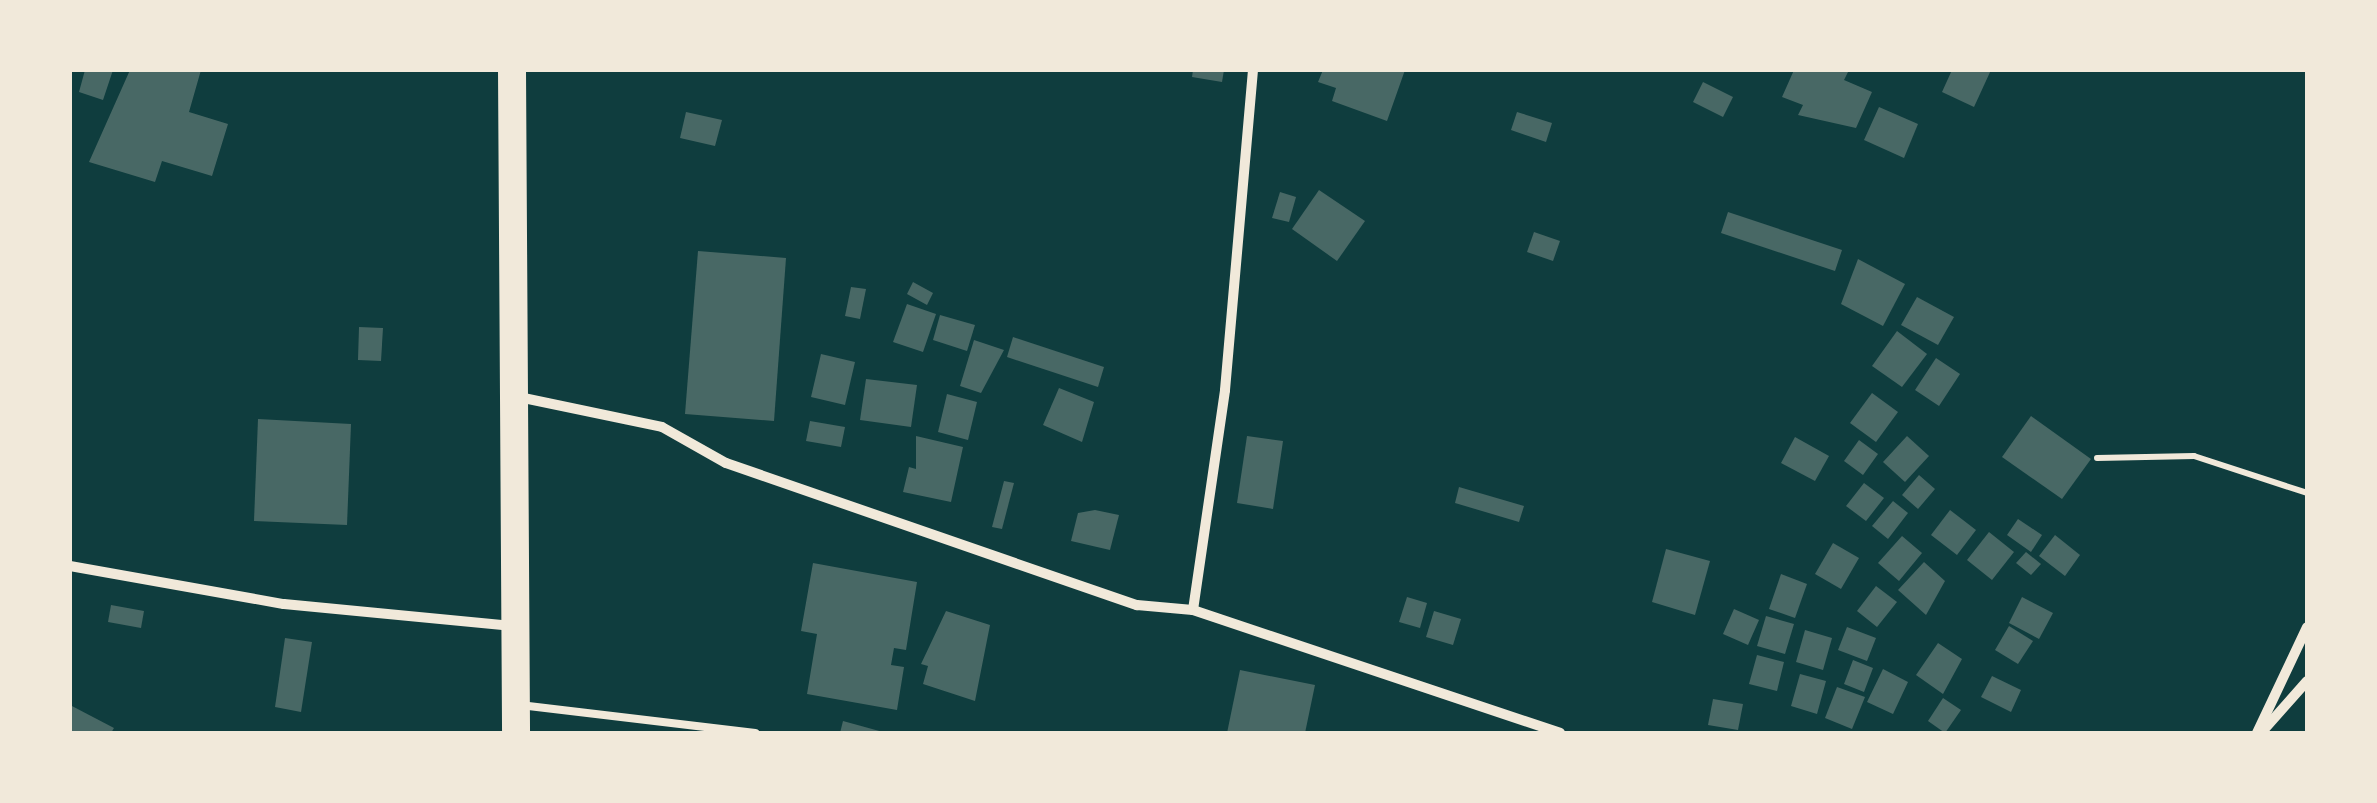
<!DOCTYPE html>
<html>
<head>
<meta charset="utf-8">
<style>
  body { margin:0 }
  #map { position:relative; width:2377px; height:803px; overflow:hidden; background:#0f3d3e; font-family:Commissioner,sans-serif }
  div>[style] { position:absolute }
  .building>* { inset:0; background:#486865 }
  .path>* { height:6px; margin:-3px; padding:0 3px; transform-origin:3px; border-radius:3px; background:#f1e9da }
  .service>* { height:8px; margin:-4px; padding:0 4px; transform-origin:4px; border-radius:4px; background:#f1e9da }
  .minor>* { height:10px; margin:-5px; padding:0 5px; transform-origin:5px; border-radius:5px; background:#f1e9da }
  .trunk>* { height:28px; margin:-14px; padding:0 14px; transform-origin:14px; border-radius:14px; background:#f1e9da }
  span { translate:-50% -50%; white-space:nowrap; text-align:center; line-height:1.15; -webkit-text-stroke:8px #f1e9da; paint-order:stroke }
  .frame { position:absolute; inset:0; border:72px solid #f1e9da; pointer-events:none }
</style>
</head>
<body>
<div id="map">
  <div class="building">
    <div style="clip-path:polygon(85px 70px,113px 70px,103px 100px,79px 92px)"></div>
    <div style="clip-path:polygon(130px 70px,201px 70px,189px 112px,228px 124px,212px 176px,162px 161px,155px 182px,89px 162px)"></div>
    <div style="clip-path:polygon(1193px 70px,1224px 70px,1222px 82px,1192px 77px)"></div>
    <div style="clip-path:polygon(1323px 70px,1405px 70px,1387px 121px,1332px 101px,1336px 88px,1318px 82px)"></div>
    <div style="clip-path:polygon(1794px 70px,1849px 70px,1844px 80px,1872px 92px,1856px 128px,1798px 115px,1803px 105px,1782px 97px)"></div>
    <div style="clip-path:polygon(1952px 70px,1991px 70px,1974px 107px,1942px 92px)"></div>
    <div style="clip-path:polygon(1703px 82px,1733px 97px,1723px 117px,1693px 102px)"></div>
    <div style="clip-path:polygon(1879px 107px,1918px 124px,1904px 158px,1864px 140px)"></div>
    <div style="clip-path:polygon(686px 112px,722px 120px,715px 146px,680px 138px)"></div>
    <div style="clip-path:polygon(1517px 112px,1552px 123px,1546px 142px,1511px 130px)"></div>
    <div style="clip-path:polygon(1319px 190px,1365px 221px,1337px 261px,1292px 229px)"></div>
    <div style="clip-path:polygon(1280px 192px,1296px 197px,1289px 222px,1272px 218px)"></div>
    <div style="clip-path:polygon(1728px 212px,1842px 250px,1835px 271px,1721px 233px)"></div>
    <div style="clip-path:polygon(1534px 232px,1560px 241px,1553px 261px,1527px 252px)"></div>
    <div style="clip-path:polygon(698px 251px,786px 258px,774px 421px,685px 414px)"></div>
    <div style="clip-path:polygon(1858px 259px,1905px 284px,1883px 326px,1841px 304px)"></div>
    <div style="clip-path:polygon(913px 282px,933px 293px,927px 305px,907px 294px)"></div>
    <div style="clip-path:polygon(851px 287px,866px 289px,860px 319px,845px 316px)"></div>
    <div style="clip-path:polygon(1917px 297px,1954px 317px,1938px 345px,1901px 325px)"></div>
    <div style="clip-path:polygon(907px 304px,936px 314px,923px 352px,893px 342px)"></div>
    <div style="clip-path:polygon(940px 315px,975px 325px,967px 351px,933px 340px)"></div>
    <div style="clip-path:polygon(359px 327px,383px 328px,381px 361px,358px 360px)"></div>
    <div style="clip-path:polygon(1897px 331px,1927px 354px,1902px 387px,1872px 366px)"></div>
    <div style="clip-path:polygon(1013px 337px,1104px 367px,1098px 387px,1007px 357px)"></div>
    <div style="clip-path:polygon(974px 340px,1004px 350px,981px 393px,960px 386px)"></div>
    <div style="clip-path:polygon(821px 354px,855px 362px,845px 405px,811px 397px)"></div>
    <div style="clip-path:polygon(1936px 358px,1960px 374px,1939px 406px,1915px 390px)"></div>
    <div style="clip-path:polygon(866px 379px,917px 385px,911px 427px,860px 420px)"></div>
    <div style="clip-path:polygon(1059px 388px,1094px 402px,1082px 442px,1043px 425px)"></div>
    <div style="clip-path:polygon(1872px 393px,1898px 412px,1876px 442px,1850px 423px)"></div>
    <div style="clip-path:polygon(947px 394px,977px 402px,968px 440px,938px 432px)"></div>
    <div style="clip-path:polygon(2031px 416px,2091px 459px,2062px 499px,2002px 457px)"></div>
    <div style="clip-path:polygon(258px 419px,351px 424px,347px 525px,254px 521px)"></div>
    <div style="clip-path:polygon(810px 421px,845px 427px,841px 447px,806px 441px)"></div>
    <div style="clip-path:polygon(916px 436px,963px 447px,951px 502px,903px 492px,909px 467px,916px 469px)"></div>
    <div style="clip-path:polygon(1247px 436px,1283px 441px,1273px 509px,1237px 503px)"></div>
    <div style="clip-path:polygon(1907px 436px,1929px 456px,1905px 482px,1883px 462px)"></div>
    <div style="clip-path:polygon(1795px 437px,1829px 456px,1815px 481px,1781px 463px)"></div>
    <div style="clip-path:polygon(1859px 440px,1878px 454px,1863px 475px,1844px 461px)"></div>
    <div style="clip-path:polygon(1919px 475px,1935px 489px,1918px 509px,1902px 495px)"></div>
    <div style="clip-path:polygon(1004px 481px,1014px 483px,1002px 529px,992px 527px)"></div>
    <div style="clip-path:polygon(1864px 483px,1884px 498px,1866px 521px,1846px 506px)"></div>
    <div style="clip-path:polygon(1459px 487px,1524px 506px,1519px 522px,1455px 503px)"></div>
    <div style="clip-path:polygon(1893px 501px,1908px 513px,1888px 539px,1872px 526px)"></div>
    <div style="clip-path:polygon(1095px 510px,1119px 515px,1110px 550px,1071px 541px,1078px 513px)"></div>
    <div style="clip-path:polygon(1950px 510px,1976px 530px,1957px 555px,1931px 535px)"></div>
    <div style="clip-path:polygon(2018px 519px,2042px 535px,2031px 552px,2007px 535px)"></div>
    <div style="clip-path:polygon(1989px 532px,2014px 552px,1992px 580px,1967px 560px)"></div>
    <div style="clip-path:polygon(2055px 535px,2080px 555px,2065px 576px,2039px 556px)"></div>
    <div style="clip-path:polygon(1902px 536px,1922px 553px,1899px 581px,1878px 563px)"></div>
    <div style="clip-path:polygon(1833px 543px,1859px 558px,1841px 589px,1815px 574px)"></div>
    <div style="clip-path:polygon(1666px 549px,1710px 561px,1695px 615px,1652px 602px)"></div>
    <div style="clip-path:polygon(2026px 552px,2041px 564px,2031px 575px,2016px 563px)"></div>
    <div style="clip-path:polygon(1924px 562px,1945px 581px,1926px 615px,1898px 590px)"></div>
    <div style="clip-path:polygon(813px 563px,917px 582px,906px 650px,894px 648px,891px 665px,904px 667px,897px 710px,807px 694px,817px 634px,801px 631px)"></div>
    <div style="clip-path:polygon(1781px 574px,1807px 584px,1795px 618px,1769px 609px)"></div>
    <div style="clip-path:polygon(1876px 586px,1897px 602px,1877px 627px,1857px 611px)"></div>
    <div style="clip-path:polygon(1407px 597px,1427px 603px,1420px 628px,1399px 622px)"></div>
    <div style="clip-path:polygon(2022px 597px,2053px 613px,2039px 639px,2009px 623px)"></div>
    <div style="clip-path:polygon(111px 605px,144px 611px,141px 628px,108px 622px)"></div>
    <div style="clip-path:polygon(1734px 609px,1759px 620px,1748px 645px,1723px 634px)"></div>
    <div style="clip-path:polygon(946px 611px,990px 625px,975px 701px,923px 684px,928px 666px,921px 664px)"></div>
    <div style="clip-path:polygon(1434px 611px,1461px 619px,1453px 645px,1426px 637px)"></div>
    <div style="clip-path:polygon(1766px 616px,1794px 624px,1785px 654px,1757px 646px)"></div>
    <div style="clip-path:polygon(2009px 626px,2033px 641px,2018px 664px,1995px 650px)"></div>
    <div style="clip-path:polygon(1847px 627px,1876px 638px,1867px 661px,1838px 650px)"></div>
    <div style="clip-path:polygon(1805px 630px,1832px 638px,1823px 670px,1796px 662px)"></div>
    <div style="clip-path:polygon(285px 638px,312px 642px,301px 712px,275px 707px)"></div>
    <div style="clip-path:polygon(1938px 643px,1962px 659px,1943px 694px,1916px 675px)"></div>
    <div style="clip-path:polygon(1757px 655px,1784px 662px,1777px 691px,1749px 684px)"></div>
    <div style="clip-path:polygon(1853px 660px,1873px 668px,1864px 692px,1844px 684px)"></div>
    <div style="clip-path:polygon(1883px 669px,1908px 682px,1893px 714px,1867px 702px)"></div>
    <div style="clip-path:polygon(1240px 670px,1315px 685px,1305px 733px,1227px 733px)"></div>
    <div style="clip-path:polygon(1800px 674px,1826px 681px,1817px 714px,1791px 706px)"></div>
    <div style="clip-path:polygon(1992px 676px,2021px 690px,2011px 712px,1981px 697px)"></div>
    <div style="clip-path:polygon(1837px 687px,1865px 697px,1852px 729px,1825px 718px)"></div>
    <div style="clip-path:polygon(1943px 698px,1961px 710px,1945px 733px,1928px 721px)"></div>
    <div style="clip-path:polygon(1713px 699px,1743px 704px,1738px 730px,1708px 725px)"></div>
    <div style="clip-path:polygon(70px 705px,114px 728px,111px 733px,70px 733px)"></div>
    <div style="clip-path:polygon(843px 721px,883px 732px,883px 733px,840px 733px)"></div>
  </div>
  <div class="path">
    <div style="left:2097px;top:458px;width:97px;rotate:-1.2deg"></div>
    <div style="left:2194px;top:456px;width:119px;rotate:18.1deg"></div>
  </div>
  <div class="service">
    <div style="left:520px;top:705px;width:237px;rotate:6.8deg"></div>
  </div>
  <div class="minor">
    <div style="left:514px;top:396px;width:151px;rotate:11.8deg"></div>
    <div style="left:662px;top:427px;width:73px;rotate:29.4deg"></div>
    <div style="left:726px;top:463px;width:435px;rotate:19.1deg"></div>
    <div style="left:1137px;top:605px;width:56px;rotate:5.1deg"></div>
    <div style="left:1193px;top:610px;width:387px;rotate:18.5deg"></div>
    <div style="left:70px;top:566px;width:217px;rotate:10.1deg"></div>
    <div style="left:284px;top:604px;width:230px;rotate:5.5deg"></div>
    <div style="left:1193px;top:610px;width:222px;rotate:-81.7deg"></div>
    <div style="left:1225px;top:390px;width:321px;rotate:-85deg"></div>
    <div style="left:2257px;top:733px;width:117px;rotate:-64.7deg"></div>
    <div style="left:2261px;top:733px;width:69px;rotate:-48.5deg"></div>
  </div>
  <div class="trunk">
    <div style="left:512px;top:70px;width:663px;rotate:89.65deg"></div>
  </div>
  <div class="frame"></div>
</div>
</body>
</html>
